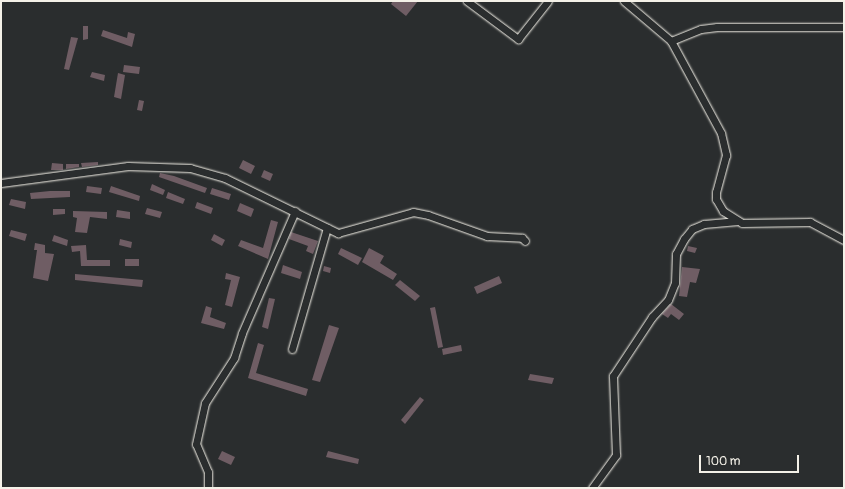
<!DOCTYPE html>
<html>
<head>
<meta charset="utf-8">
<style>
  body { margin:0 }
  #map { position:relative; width:845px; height:489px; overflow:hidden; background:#2a2d2e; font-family:Pangolin,sans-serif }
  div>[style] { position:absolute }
  .building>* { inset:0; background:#6f5d64 }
  .roads { filter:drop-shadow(0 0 1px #f4f1e8) drop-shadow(0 0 1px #f4f1e8) }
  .minor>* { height:7px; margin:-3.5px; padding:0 3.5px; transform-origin:3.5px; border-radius:3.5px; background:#2a2d2e }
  span { translate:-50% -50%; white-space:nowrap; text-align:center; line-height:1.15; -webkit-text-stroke:3px #2a2d2e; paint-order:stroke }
  .frame { position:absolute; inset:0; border:2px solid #f4f1e8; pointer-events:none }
  .scale { position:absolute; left:699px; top:455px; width:100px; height:18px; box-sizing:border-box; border:2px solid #f4f1e8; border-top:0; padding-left:5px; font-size:12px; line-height:14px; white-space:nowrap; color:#f4f1e8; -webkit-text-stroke:3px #2a2d2e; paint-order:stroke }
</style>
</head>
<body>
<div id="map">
  <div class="building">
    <div style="clip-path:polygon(393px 1px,418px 1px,406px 16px,391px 4px)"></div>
    <div style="clip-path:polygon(83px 26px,88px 26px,88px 39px,83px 40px)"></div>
    <div style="clip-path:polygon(103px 30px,127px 38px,128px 32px,135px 34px,132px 47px,101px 36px)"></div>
    <div style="clip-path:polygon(71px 37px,78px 38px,69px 70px,64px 69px)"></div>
    <div style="clip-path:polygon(124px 65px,140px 67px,139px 74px,123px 72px)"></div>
    <div style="clip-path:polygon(92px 72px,105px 75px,104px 81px,90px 77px)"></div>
    <div style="clip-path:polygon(118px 73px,125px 75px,121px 99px,114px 97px)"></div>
    <div style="clip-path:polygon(139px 100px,144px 101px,142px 111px,137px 110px)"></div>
    <div style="clip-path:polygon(243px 160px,255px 166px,251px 174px,239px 168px)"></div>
    <div style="clip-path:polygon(98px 162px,98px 165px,82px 167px,81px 163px)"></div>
    <div style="clip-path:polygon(52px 163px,63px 164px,63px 170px,51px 170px)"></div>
    <div style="clip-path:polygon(66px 164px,79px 164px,79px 167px,66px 169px)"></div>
    <div style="clip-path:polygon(264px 170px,273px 174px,270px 181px,261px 177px)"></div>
    <div style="clip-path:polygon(160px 173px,174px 176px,207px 188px,205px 193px,159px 177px)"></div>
    <div style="clip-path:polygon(152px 184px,165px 190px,163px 195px,150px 190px)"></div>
    <div style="clip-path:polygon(87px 186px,102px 188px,101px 194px,86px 192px)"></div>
    <div style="clip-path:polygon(111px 186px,140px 196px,139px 201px,109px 192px)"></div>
    <div style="clip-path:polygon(212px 188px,231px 194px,229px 200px,210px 194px)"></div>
    <div style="clip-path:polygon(50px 191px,70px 191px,70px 197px,31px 199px,30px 193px)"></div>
    <div style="clip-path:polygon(168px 192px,185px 199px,183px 204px,166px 198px)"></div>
    <div style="clip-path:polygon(11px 199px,26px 202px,25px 209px,9px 205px)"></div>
    <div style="clip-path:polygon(197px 202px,213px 208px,211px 214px,195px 208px)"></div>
    <div style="clip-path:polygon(240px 203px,254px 209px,251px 217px,237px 211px)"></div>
    <div style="clip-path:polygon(147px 208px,162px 212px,160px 218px,145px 214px)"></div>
    <div style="clip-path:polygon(53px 209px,65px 209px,65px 214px,53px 215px)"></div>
    <div style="clip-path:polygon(117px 210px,130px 212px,130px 219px,116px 217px)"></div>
    <div style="clip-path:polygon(73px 211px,107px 212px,107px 219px,90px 217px,87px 233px,75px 232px,77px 218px,73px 217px)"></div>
    <div style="clip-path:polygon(271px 220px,278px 222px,268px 259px,238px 246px,241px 240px,263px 248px)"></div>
    <div style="clip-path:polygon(11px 230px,27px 234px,25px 241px,9px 236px)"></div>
    <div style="clip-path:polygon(291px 232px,318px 241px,313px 254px,306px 251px,308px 246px,289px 239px)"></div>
    <div style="clip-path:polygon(214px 234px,225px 240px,222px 246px,211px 240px)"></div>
    <div style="clip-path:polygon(54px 235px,68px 240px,67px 246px,52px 241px)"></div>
    <div style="clip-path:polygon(120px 239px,132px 242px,131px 248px,119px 245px)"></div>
    <div style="clip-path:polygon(35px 243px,45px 245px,45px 253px,54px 254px,48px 281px,33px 278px,37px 250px,34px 250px)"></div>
    <div style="clip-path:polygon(86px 245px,87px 260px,110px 260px,110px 266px,81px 266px,80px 251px,72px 252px,71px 246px)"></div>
    <div style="clip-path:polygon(688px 246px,697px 248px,695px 253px,687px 251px)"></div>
    <div style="clip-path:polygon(341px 248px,362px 258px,358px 265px,338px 254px)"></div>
    <div style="clip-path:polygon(369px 248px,384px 256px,380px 263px,397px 274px,393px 280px,362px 262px)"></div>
    <div style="clip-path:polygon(125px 259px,139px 259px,139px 266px,125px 266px)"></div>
    <div style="clip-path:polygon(283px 265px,302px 272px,300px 279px,281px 273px)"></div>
    <div style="clip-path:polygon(324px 266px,331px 268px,330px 273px,323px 271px)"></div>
    <div style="clip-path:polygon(682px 267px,700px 269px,696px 283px,690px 282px,687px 297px,679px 296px)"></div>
    <div style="clip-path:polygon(226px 273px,240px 277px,232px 307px,225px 305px,231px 280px,225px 279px)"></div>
    <div style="clip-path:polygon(75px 274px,143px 280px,142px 287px,75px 280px)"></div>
    <div style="clip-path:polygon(499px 276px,502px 283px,477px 294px,474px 287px)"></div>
    <div style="clip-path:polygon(400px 280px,420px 296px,415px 301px,395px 285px)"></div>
    <div style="clip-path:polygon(269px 298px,275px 299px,268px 329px,262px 327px)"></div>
    <div style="clip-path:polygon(671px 304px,684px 314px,679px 320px,671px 314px,668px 318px,662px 314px)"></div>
    <div style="clip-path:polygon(206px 306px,212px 308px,210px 317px,226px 323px,224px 329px,201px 323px)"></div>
    <div style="clip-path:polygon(435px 307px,443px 347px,438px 348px,430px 308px)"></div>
    <div style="clip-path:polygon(329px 325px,339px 328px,320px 382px,312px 380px)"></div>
    <div style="clip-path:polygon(258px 343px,264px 345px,256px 373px,308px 389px,306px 396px,248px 378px)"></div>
    <div style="clip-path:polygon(461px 345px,462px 351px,443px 355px,442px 349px)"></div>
    <div style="clip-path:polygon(530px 374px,554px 378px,552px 384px,528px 380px)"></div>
    <div style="clip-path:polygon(420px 397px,424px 400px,405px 424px,401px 420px)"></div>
    <div style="clip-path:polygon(222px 451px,235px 457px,231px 465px,218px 459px)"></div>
    <div style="clip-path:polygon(328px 451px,359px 459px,358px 464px,326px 457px)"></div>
  </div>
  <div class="roads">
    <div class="minor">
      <div style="left:467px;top:1px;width:64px;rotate:36.7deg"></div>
      <div style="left:518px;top:39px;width:48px;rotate:-51.7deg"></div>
      <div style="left:624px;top:1px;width:62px;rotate:40.4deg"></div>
      <div style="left:671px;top:41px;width:105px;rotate:61.5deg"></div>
      <div style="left:721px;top:133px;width:23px;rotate:77deg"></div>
      <div style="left:726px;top:155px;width:38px;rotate:105deg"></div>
      <div style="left:716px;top:192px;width:7px;rotate:90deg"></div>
      <div style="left:716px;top:199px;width:14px;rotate:60deg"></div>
      <div style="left:723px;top:211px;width:22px;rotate:32deg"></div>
      <div style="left:742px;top:223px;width:68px;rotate:-0.8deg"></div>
      <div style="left:810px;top:222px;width:38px;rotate:28deg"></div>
      <div style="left:671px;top:41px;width:32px;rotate:-22deg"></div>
      <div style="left:701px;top:29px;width:16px;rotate:-7deg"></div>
      <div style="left:717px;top:27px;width:127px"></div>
      <div style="left:1px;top:183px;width:128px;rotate:-7.6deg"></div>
      <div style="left:128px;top:166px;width:62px;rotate:1.8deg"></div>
      <div style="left:190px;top:168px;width:36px;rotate:16deg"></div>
      <div style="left:225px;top:178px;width:126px;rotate:26deg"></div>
      <div style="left:338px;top:233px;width:78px;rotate:-15.6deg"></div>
      <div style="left:413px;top:212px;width:15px;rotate:11deg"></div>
      <div style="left:428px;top:215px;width:63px;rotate:19.6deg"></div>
      <div style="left:487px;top:236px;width:35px;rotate:3deg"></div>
      <div style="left:522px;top:238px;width:4px;rotate:45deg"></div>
      <div style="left:292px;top:349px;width:126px;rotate:-73.9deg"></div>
      <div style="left:208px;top:488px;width:16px;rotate:-90deg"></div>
      <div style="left:208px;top:472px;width:30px;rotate:-113deg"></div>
      <div style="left:196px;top:444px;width:42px;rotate:-77.6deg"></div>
      <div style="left:205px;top:403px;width:54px;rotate:-57.2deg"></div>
      <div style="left:234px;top:358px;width:26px;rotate:-72deg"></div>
      <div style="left:242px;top:333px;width:133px;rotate:-66.5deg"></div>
      <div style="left:592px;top:488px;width:41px;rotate:-54deg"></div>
      <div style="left:616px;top:455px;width:79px;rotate:-92.2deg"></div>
      <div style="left:613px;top:376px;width:71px;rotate:-56.5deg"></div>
      <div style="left:652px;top:317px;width:23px;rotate:-47deg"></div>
      <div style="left:668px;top:300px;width:18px;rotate:-68deg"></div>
      <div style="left:675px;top:283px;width:29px;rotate:-88deg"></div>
      <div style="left:676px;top:254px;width:17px;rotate:-62deg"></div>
      <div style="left:684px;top:239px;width:13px;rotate:-51deg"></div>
      <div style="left:692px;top:229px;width:13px;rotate:-23deg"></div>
      <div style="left:704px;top:224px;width:34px;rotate:-5deg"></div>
    </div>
  </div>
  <div class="frame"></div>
  <div class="scale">100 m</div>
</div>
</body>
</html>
